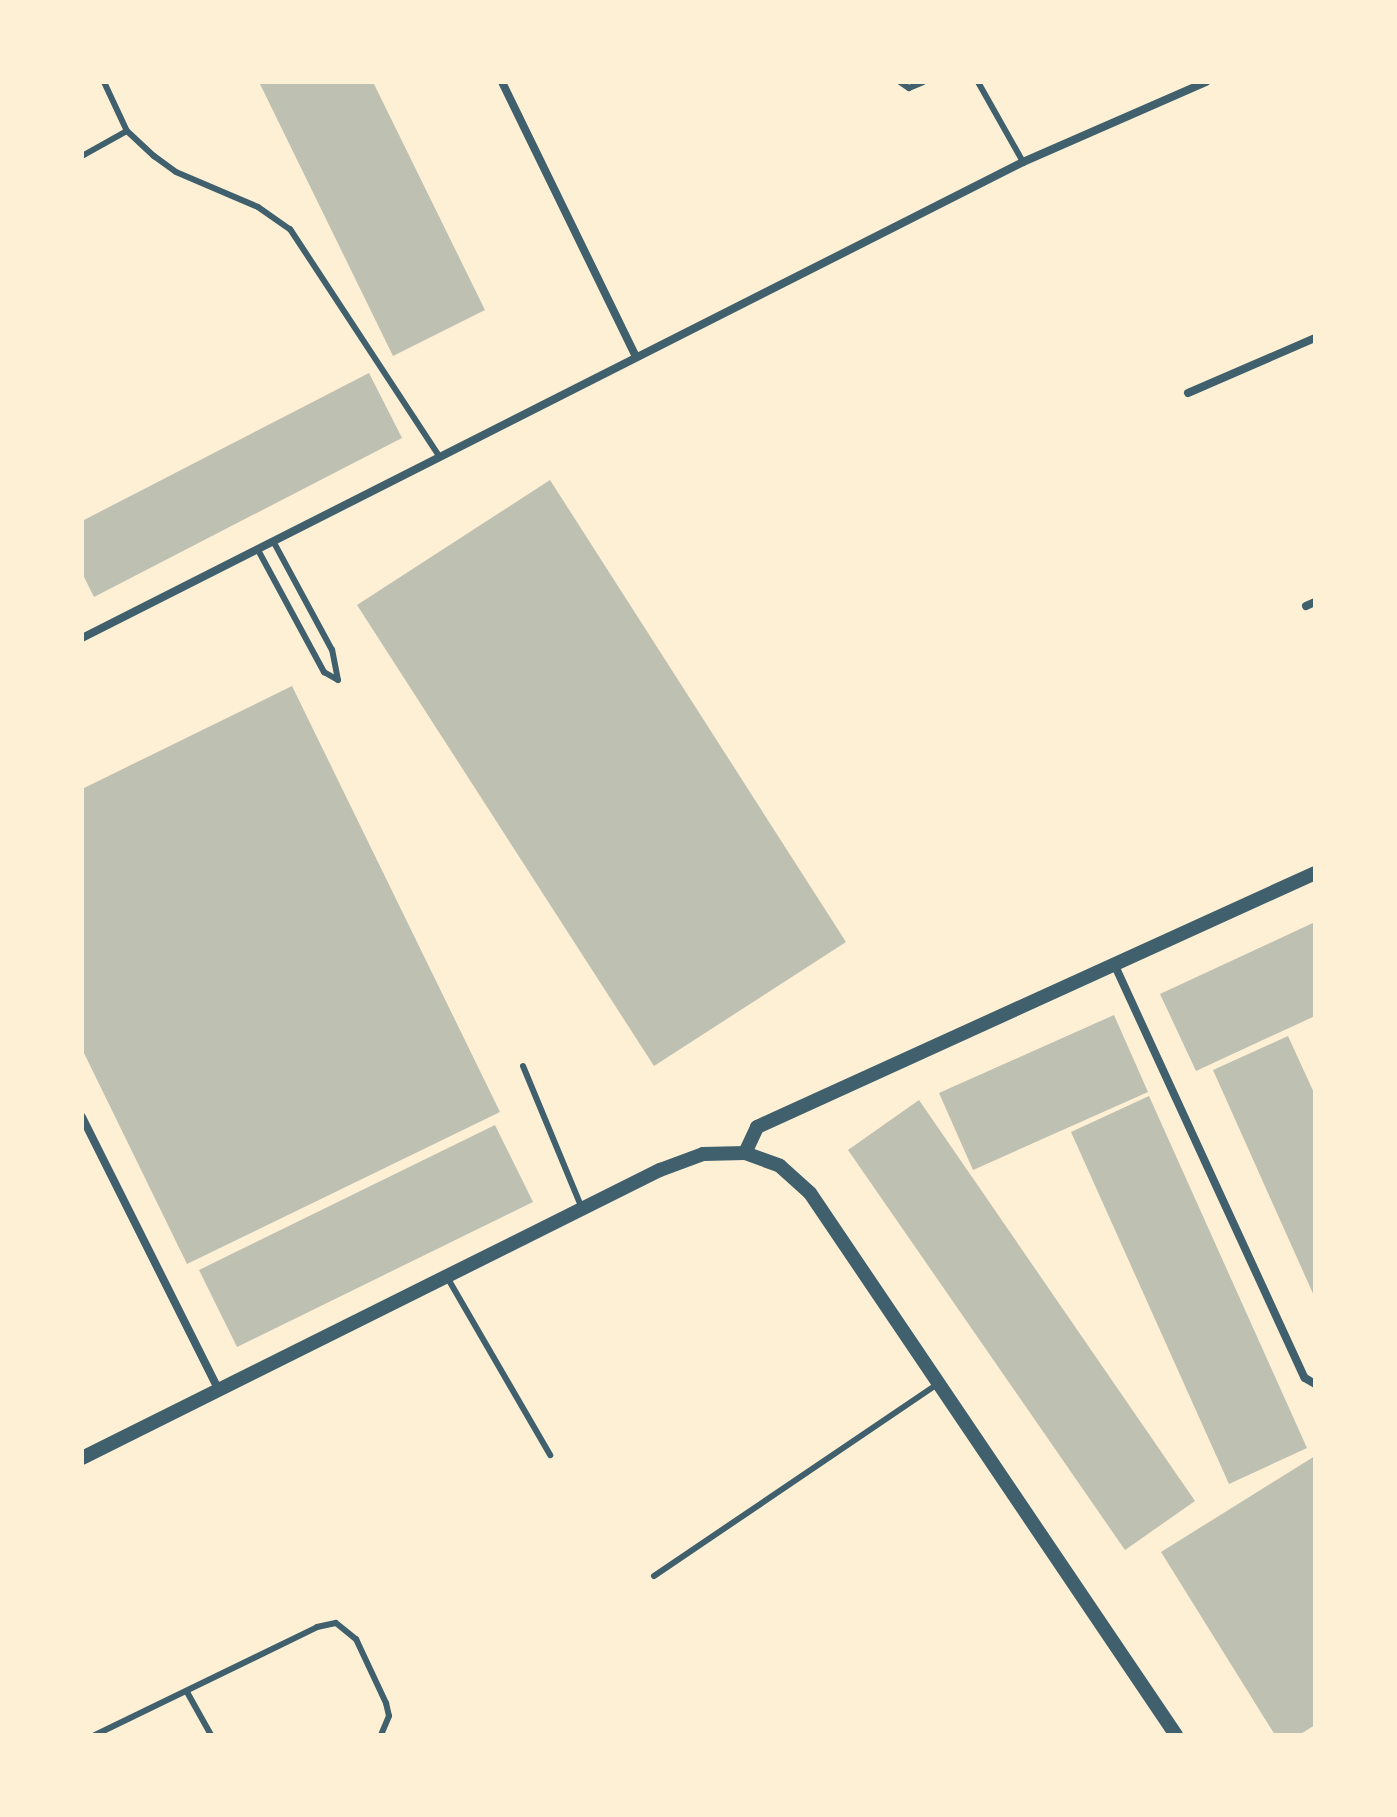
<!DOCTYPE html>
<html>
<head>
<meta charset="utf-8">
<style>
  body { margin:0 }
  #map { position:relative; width:1397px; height:1817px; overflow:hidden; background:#fdf0d5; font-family:"Sofia Sans Condensed",sans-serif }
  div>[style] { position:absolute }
  .building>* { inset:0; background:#bec0b2 }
  .service>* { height:6px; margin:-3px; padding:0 3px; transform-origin:3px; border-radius:3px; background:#3f606c }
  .minor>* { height:8px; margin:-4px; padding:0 4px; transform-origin:4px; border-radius:4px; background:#3f606c }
  .tertiary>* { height:14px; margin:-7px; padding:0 7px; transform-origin:7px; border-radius:7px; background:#3f606c }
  span { translate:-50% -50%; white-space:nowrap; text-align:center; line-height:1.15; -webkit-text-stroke:6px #fdf0d5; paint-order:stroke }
  .frame { position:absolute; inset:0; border:84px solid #fdf0d5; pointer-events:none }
</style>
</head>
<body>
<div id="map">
  <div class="building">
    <div style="clip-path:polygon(259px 82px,373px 82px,485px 310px,393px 356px)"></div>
    <div style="clip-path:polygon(369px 373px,402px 438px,94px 597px,82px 573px,82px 521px)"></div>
    <div style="clip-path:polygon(550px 480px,846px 942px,654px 1066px,357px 605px)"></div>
    <div style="clip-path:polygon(292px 686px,500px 1112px,187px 1264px,82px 1049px,82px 789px)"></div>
    <div style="clip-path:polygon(1315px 922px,1315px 1016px,1196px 1071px,1160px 994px)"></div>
    <div style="clip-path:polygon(1114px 1015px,1148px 1092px,973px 1170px,939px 1093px)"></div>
    <div style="clip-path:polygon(1288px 1036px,1315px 1095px,1315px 1298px,1213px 1070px)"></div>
    <div style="clip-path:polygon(1149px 1096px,1307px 1448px,1229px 1484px,1071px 1132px)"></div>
    <div style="clip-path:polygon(919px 1100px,1195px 1501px,1125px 1550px,848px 1150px)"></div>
    <div style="clip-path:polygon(495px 1125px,533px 1202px,237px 1347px,199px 1270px)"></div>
    <div style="clip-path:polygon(1315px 1456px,1315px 1725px,1299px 1735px,1275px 1735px,1161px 1552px)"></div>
  </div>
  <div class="service">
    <div style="left:104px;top:82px;width:54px;rotate:64.9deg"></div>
    <div style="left:127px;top:131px;width:37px;rotate:43deg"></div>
    <div style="left:154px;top:156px;width:27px;rotate:36deg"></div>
    <div style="left:176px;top:172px;width:89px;rotate:23.1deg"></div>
    <div style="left:258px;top:207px;width:39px;rotate:35deg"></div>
    <div style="left:290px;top:229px;width:269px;rotate:56.7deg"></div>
    <div style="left:900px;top:82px;width:11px;rotate:34deg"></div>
    <div style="left:909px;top:88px;width:15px;rotate:-23deg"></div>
    <div style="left:978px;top:82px;width:92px;rotate:60.6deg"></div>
    <div style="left:82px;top:156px;width:51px;rotate:-29.1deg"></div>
    <div style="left:258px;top:550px;width:139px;rotate:61.6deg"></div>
    <div style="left:324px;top:672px;width:16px;rotate:30deg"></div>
    <div style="left:338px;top:680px;width:31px;rotate:-101deg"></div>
    <div style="left:332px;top:650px;width:124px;rotate:-118.4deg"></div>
    <div style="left:523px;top:1066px;width:152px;rotate:67.5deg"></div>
    <div style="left:447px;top:1277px;width:206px;rotate:59.9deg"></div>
    <div style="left:654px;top:1576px;width:344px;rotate:-34.1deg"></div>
    <div style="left:187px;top:1692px;width:49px;rotate:60.8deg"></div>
    <div style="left:95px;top:1735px;width:247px;rotate:-25.9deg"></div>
    <div style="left:317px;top:1627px;width:19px;rotate:-12deg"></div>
    <div style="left:336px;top:1623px;width:26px;rotate:39deg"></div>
    <div style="left:356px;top:1639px;width:71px;rotate:64.9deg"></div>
    <div style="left:386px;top:1703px;width:13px;rotate:77deg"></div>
    <div style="left:389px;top:1716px;width:21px;rotate:113deg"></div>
  </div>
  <div class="minor">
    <div style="left:502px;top:82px;width:304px;rotate:64deg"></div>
    <div style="left:1188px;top:393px;width:138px;rotate:-23.4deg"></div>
    <div style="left:1306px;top:606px;width:10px;rotate:-24deg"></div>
    <div style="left:82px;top:638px;width:1055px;rotate:-26.83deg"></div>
    <div style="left:1023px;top:162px;width:200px;rotate:-23.6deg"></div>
    <div style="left:1116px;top:968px;width:451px;rotate:65.3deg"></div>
    <div style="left:1305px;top:1378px;width:12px;rotate:31deg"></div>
    <div style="left:82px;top:1117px;width:306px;rotate:63.4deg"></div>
  </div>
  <div class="tertiary">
    <div style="left:745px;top:1153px;width:29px;rotate:-65deg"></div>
    <div style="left:757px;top:1127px;width:613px;rotate:-24.47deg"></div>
    <div style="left:82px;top:1458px;width:646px;rotate:-26.49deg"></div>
    <div style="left:660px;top:1170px;width:46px;rotate:-20.4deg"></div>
    <div style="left:703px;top:1154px;width:42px;rotate:-1.4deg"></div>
    <div style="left:745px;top:1153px;width:37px;rotate:20deg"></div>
    <div style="left:780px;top:1166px;width:40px;rotate:42deg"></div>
    <div style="left:810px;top:1193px;width:654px;rotate:55.97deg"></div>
  </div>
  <div class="frame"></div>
</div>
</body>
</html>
